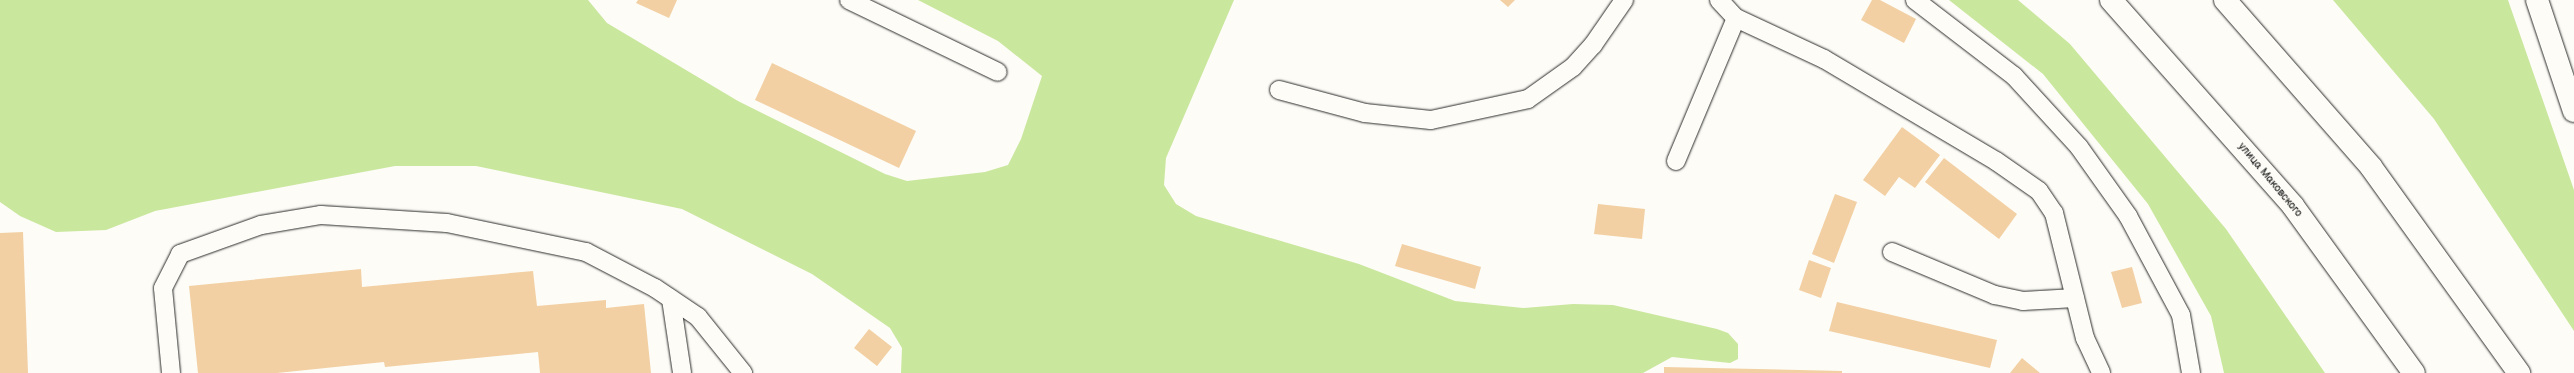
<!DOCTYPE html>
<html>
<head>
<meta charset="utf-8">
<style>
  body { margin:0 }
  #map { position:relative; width:2574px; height:373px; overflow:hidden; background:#fdfcf7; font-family:"Balsamiq Sans",sans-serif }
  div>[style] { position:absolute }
  .green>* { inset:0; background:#cae79e }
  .building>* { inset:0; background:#f2d0a3 }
  .roads { filter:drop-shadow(0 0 1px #2b2b2b) drop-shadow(0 0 1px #2b2b2b) }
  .service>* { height:18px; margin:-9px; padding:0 9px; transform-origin:9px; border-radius:9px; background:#fdfcf7 }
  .minor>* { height:22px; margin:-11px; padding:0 11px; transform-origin:11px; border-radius:11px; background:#fdfcf7 }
  .trunk>* { height:22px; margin:-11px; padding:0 11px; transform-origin:11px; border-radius:11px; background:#fdfcf7 }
  span { translate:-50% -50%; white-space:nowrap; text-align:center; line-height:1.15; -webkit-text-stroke:3.5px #fdfcf7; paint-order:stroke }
  .street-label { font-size:11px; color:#2b2b2b }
</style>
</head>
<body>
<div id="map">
  <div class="green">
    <div style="clip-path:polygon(0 0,588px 0,607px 23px,738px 101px,885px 174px,907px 181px,985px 172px,1008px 165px,1021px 139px,1042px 76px,998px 41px,918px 0,1234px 0,1166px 158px,1164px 185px,1176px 204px,1196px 216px,1359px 264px,1455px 301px,1523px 308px,1573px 304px,1613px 305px,1717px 329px,1728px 333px,1738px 344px,1738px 359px,1730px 363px,1672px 357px,1643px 373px,901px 373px,902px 348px,890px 328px,812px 274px,682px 209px,476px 166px,395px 166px,155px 211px,106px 230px,56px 232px,20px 216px,0 202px)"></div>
    <div style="clip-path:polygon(1949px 0,2018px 0,2070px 44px,2226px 229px,2325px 373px,2224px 373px,2211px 316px,2148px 204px,2043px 74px)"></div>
    <div style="clip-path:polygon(2333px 0,2508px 0,2574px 190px,2574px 331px,2434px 119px)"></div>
  </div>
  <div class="building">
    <div style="clip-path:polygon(638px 0,677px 0,669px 18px,636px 3px)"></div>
    <div style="clip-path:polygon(1500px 0,1515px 0,1508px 7px)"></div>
    <div style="clip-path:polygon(1872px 0,1880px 0,1916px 19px,1904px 43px,1861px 20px)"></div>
    <div style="clip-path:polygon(772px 63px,916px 131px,899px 168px,755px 100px)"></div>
    <div style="clip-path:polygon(1902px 127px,1940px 155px,1915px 188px,1899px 177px,1885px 196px,1863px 180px)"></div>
    <div style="clip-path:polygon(1944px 158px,2017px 214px,1999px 239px,1925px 182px)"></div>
    <div style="clip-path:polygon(1835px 194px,1857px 202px,1834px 263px,1812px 254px)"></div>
    <div style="clip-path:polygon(1598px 204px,1645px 209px,1642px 239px,1594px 234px)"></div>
    <div style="clip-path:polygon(23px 232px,28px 373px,0 373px,0 233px)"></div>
    <div style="clip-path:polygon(1402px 244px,1481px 267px,1475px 289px,1395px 266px)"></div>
    <div style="clip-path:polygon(1809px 260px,1831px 268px,1821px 298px,1799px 290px)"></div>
    <div style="clip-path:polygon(2132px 267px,2142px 303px,2122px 308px,2111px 272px)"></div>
    <div style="clip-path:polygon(361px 269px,362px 287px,533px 271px,537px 306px,606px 300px,606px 308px,644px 304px,651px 373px,540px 373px,538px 352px,385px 367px,384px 362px,277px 373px,198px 373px,189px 286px)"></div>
    <div style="clip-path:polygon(1837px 302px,1997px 340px,1990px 368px,1829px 331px)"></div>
    <div style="clip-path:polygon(869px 329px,892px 347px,877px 366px,854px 348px)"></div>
    <div style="clip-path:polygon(2022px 358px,2040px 373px,2010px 373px)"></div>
    <div style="clip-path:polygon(1664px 367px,1842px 371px,1842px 373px,1664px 373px)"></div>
  </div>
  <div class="roads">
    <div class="service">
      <div style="left:849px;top:0;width:165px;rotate:25.8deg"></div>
      <div style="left:1719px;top:0;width:25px;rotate:47deg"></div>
      <div style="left:1736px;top:18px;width:97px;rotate:25deg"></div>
      <div style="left:1824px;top:59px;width:200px;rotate:30.7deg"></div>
      <div style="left:1996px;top:161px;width:52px;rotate:34.9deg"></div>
      <div style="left:2039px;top:191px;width:27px;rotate:56deg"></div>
      <div style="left:2054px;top:213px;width:129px;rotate:76.1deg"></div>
      <div style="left:2085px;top:338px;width:38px;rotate:65deg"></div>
      <div style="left:1915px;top:0;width:125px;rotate:37.5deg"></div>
      <div style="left:2014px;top:76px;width:96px;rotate:47.5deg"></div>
      <div style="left:2079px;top:147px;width:85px;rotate:54.6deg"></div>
      <div style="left:2128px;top:216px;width:112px;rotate:61.8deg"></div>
      <div style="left:2181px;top:315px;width:59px;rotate:80.2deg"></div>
      <div style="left:1279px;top:90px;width:89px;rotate:15deg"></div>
      <div style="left:1365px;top:113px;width:66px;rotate:6.1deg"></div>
      <div style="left:1431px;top:120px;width:99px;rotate:-12.2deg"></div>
      <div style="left:1528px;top:99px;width:55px;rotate:-35.4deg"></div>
      <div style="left:1573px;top:67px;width:30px;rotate:-48deg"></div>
      <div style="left:1593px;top:45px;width:55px;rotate:-55.4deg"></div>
      <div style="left:1676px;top:161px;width:155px;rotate:-67.2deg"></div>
      <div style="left:1892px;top:252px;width:112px;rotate:22.7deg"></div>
      <div style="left:1995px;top:295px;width:29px;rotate:12deg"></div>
      <div style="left:2023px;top:301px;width:52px;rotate:-3.3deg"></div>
      <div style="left:671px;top:299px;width:75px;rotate:81.5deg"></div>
      <div style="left:171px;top:373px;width:85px;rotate:-95.4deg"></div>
      <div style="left:163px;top:288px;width:38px;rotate:-63deg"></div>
      <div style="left:180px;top:254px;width:86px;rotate:-19.7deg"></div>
      <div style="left:261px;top:225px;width:61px;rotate:-9.5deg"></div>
      <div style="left:321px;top:215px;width:126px;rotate:3.6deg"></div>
      <div style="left:447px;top:223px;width:142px;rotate:11.8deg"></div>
      <div style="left:586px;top:252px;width:78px;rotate:27.6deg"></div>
      <div style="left:655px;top:288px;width:52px;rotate:34deg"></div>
      <div style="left:698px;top:317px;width:72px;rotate:51.2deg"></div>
    </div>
    <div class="minor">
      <div style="left:2537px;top:0;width:117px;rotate:71.6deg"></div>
    </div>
    <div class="trunk">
      <div style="left:2111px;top:0;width:275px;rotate:48.5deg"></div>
      <div style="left:2293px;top:206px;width:206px;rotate:54.1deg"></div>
      <div style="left:2225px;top:0;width:222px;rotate:48.8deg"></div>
      <div style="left:2371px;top:167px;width:254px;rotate:54.3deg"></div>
    </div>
  </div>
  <div class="street-label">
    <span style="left:2270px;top:180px;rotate:50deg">улица Маковского</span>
  </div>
</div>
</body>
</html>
